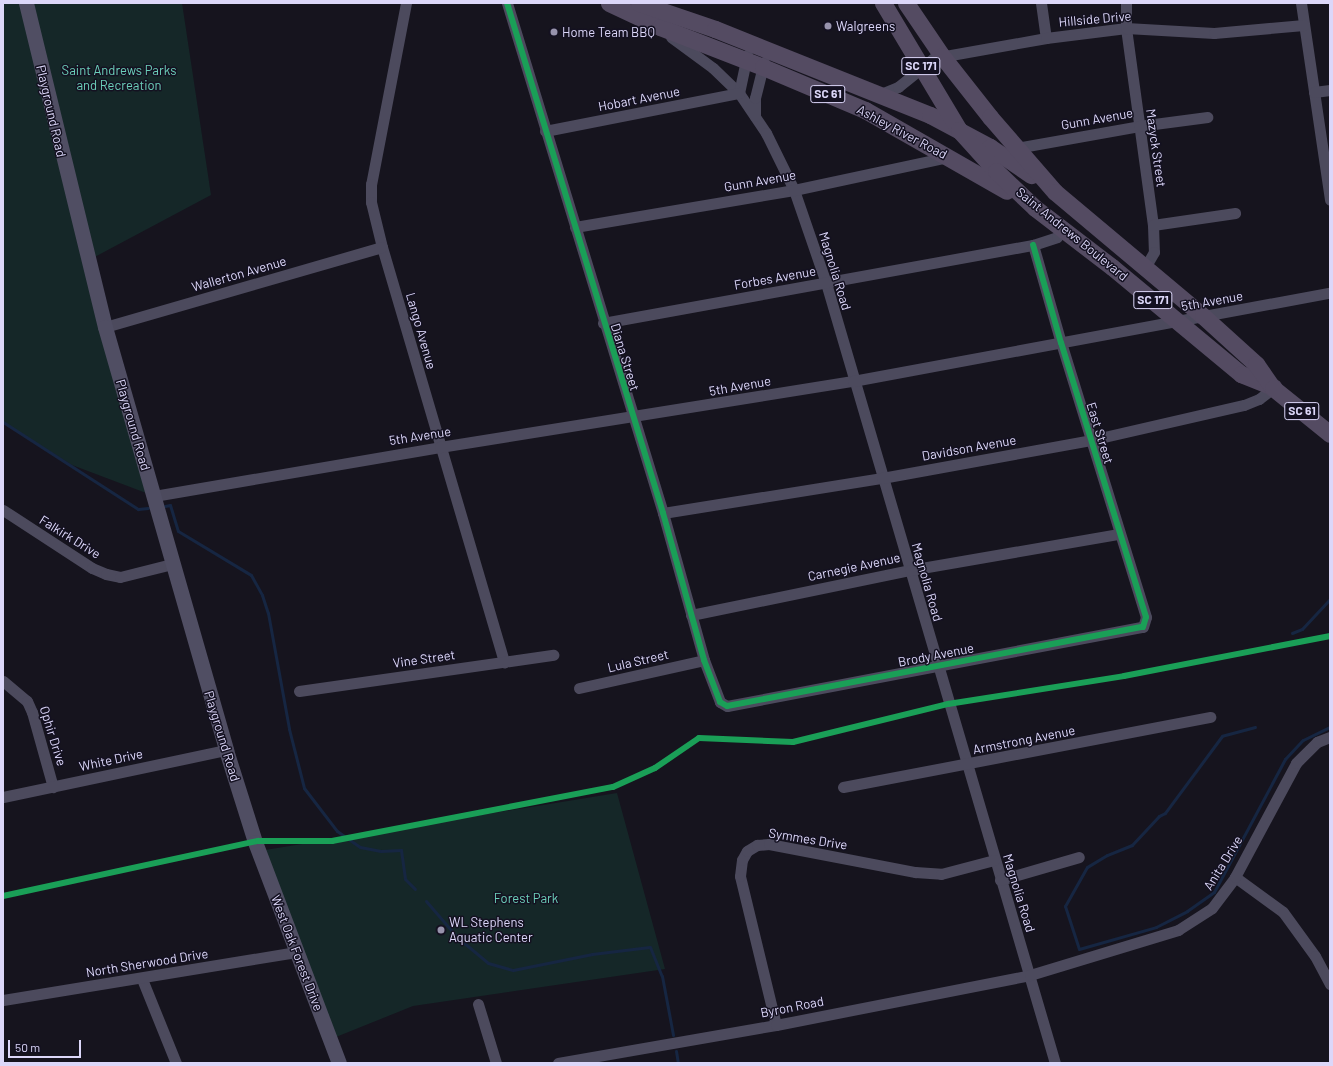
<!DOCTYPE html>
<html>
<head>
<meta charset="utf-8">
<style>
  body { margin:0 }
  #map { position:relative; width:1333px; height:1066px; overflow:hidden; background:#16141e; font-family:Barlow,sans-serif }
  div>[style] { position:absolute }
  .green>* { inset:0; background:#152728 }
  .stream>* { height:3px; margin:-1.5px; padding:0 1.5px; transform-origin:1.5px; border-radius:1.5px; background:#162642 }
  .street>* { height:11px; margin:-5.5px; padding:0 5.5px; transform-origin:5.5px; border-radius:5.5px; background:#4c4a5d }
  .secondary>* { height:15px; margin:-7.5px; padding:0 7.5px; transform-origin:7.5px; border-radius:7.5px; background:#504e63 }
  .primary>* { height:17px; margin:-8.5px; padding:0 8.5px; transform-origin:8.5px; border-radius:8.5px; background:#544b62 }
  .cycleway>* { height:6px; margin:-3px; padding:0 3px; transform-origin:3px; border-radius:3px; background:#1a9f57 }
  .dots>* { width:11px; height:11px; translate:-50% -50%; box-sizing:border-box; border:2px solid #141121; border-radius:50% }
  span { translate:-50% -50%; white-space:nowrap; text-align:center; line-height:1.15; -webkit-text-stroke:3px #141121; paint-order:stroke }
  .shield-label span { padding:1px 3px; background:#141121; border:1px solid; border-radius:3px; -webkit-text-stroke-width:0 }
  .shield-label { font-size:12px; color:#dcd7f9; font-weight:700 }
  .street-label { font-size:13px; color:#dcd7f9 }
  .poi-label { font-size:13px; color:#dcd7f9 }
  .left { translate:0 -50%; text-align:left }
  .park-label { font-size:13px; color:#6cd0ba }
  .frame { position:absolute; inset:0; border:4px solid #dcd7f9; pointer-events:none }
  .scale { position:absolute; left:8px; top:1040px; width:73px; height:18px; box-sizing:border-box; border:2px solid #dcd7f9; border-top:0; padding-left:5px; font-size:12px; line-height:14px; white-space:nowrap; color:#dcd7f9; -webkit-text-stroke:3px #141121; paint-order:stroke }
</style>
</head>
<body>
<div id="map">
  <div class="green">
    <div style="clip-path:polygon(3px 3px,182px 3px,211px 195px,89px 260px,154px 496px,72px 465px,3px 422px)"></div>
    <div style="clip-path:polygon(617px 793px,665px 969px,413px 1006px,336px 1037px,265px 850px)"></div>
  </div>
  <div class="stream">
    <div style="left:3px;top:422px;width:161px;rotate:32.8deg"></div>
    <div style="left:138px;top:509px;width:10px;rotate:-6deg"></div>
    <div style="left:165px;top:506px;width:5px;rotate:-11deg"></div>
    <div style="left:170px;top:505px;width:27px;rotate:73deg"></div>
    <div style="left:178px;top:531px;width:85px;rotate:31.1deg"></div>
    <div style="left:251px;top:575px;width:23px;rotate:61deg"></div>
    <div style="left:262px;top:595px;width:19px;rotate:72deg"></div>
    <div style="left:268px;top:613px;width:118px;rotate:79.7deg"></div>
    <div style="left:289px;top:729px;width:61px;rotate:75.7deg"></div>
    <div style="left:304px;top:788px;width:54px;rotate:52.5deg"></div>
    <div style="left:337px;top:831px;width:28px;rotate:35deg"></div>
    <div style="left:360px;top:847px;width:21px;rotate:11deg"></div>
    <div style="left:381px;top:851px;width:20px;rotate:-3deg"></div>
    <div style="left:401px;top:850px;width:29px;rotate:82deg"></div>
    <div style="left:405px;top:879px;width:14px;rotate:45deg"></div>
    <div style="left:1292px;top:633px;width:11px;rotate:-22deg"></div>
    <div style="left:1302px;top:629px;width:41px;rotate:-47deg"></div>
    <div style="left:1255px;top:727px;width:34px;rotate:165deg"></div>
    <div style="left:1222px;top:736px;width:96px;rotate:126.5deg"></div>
    <div style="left:1165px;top:813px;width:7px;rotate:153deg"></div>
    <div style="left:1159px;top:816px;width:40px;rotate:133deg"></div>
    <div style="left:1132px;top:845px;width:27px;rotate:158deg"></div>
    <div style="left:1107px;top:855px;width:23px;rotate:149deg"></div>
    <div style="left:1087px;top:867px;width:45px;rotate:119.4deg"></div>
    <div style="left:1065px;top:906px;width:45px;rotate:72deg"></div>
    <div style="left:1079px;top:949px;width:80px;rotate:-15.9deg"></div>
    <div style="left:1156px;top:927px;width:35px;rotate:-27deg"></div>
    <div style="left:1187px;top:911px;width:33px;rotate:-35deg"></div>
    <div style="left:1214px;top:892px;width:151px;rotate:-61.9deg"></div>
    <div style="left:1285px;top:759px;width:26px;rotate:-47deg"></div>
    <div style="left:1303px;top:740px;width:30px;rotate:-26deg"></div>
    <div style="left:426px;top:901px;width:48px;rotate:49.3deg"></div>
    <div style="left:457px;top:937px;width:40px;rotate:40deg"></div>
    <div style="left:488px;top:963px;width:26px;rotate:16deg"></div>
    <div style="left:513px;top:970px;width:81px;rotate:-11.4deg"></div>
    <div style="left:592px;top:954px;width:58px;rotate:-6.9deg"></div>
    <div style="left:650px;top:947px;width:31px;rotate:68deg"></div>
    <div style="left:662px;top:976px;width:60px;rotate:79.4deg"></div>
    <div style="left:676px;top:1051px;width:12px;rotate:81deg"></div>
  </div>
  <div class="street">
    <div style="left:406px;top:3px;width:184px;rotate:100.9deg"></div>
    <div style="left:371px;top:184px;width:18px;rotate:90deg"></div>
    <div style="left:371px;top:202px;width:46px;rotate:76.3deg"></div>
    <div style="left:382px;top:247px;width:433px;rotate:73.6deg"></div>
    <div style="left:507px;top:3px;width:533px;rotate:72.99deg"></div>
    <div style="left:663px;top:513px;width:153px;rotate:74.4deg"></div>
    <div style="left:704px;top:660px;width:45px;rotate:69.1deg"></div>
    <div style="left:720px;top:702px;width:8px;rotate:30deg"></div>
    <div style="left:727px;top:706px;width:423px;rotate:-10.8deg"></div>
    <div style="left:1143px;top:627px;width:10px;rotate:-73deg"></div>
    <div style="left:1146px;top:617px;width:287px;rotate:-107.2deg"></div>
    <div style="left:1061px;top:343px;width:102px;rotate:-105.9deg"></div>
    <div style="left:1041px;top:3px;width:35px;rotate:82deg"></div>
    <div style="left:1126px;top:3px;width:25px;rotate:90deg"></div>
    <div style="left:1126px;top:28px;width:199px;rotate:82.2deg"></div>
    <div style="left:1153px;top:225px;width:27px;rotate:88deg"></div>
    <div style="left:1154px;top:252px;width:20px;rotate:120deg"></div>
    <div style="left:1301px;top:3px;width:199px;rotate:81.6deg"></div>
    <div style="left:671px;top:37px;width:52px;rotate:36.4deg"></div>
    <div style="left:713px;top:68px;width:36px;rotate:44deg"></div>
    <div style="left:739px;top:93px;width:48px;rotate:56deg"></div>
    <div style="left:766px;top:133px;width:64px;rotate:63.8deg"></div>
    <div style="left:794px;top:190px;width:98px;rotate:71deg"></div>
    <div style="left:826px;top:283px;width:813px;rotate:73.64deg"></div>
    <div style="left:1314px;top:92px;width:16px;rotate:-7deg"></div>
    <div style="left:739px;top:93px;width:39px;rotate:-78deg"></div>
    <div style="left:878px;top:95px;width:22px;rotate:-22deg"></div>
    <div style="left:898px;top:87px;width:46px;rotate:-38.9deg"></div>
    <div style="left:934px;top:58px;width:114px;rotate:-10.1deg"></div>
    <div style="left:1046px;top:38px;width:81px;rotate:-7.1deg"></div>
    <div style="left:1126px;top:28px;width:88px;rotate:3.3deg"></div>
    <div style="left:1214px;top:33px;width:90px;rotate:-5.1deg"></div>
    <div style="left:755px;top:116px;width:18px;rotate:-90deg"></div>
    <div style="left:755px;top:98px;width:37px;rotate:-76deg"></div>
    <div style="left:545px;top:131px;width:198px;rotate:-11.1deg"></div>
    <div style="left:1016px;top:148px;width:125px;rotate:-10.1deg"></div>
    <div style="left:1139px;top:126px;width:69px;rotate:-7.5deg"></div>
    <div style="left:1153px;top:225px;width:83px;rotate:-8.3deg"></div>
    <div style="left:575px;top:227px;width:222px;rotate:-9.6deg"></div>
    <div style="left:794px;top:190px;width:157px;rotate:-12.1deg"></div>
    <div style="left:603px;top:323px;width:437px;rotate:-10.3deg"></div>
    <div style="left:1033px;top:245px;width:25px;rotate:-18deg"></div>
    <div style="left:1057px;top:237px;width:11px;rotate:-56deg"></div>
    <div style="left:105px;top:327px;width:288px;rotate:-16.1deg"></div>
    <div style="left:154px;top:496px;width:290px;rotate:-9.7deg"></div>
    <div style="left:440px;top:447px;width:418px;rotate:-9.1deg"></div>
    <div style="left:853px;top:381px;width:485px;rotate:-10.5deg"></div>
    <div style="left:3px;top:510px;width:106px;rotate:33.1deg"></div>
    <div style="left:92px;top:568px;width:15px;rotate:23deg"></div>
    <div style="left:106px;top:574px;width:14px;rotate:12deg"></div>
    <div style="left:120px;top:577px;width:54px;rotate:-14deg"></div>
    <div style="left:663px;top:513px;width:222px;rotate:-9.1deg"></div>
    <div style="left:882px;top:478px;width:212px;rotate:-10.3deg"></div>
    <div style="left:1091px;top:440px;width:157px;rotate:-12.9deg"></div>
    <div style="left:1244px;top:405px;width:16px;rotate:-22deg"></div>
    <div style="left:1259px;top:399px;width:18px;rotate:-38deg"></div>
    <div style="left:691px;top:615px;width:224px;rotate:-11.6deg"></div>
    <div style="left:910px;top:570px;width:212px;rotate:-9.8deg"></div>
    <div style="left:3px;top:681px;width:31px;rotate:40deg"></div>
    <div style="left:27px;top:701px;width:12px;rotate:66deg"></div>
    <div style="left:32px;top:712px;width:78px;rotate:74.4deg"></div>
    <div style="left:579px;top:688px;width:128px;rotate:-12.6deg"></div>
    <div style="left:299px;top:691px;width:257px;rotate:-8.1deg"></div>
    <div style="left:843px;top:787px;width:374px;rotate:-10.8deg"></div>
    <div style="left:3px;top:797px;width:228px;rotate:-11.9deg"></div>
    <div style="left:1235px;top:877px;width:59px;rotate:36.1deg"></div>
    <div style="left:1283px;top:912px;width:54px;rotate:54deg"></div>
    <div style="left:1315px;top:956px;width:32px;rotate:62deg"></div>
    <div style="left:1000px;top:880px;width:82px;rotate:-16.2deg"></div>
    <div style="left:142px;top:979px;width:91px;rotate:68deg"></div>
    <div style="left:3px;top:1000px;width:297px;rotate:-9.3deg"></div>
    <div style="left:478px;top:1004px;width:62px;rotate:73deg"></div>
    <div style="left:776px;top:1025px;width:153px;rotate:-103.6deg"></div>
    <div style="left:740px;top:876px;width:16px;rotate:-83deg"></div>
    <div style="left:742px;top:860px;width:10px;rotate:-61deg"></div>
    <div style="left:747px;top:851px;width:12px;rotate:-31deg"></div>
    <div style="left:757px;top:845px;width:12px;rotate:-5deg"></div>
    <div style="left:769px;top:844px;width:149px;rotate:10.9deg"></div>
    <div style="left:915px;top:872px;width:26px;rotate:4deg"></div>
    <div style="left:941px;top:874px;width:55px;rotate:-14.8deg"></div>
    <div style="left:558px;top:1063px;width:221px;rotate:-9.9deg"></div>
    <div style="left:776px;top:1025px;width:259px;rotate:-11.1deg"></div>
    <div style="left:1030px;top:975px;width:155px;rotate:-16.9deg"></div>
    <div style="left:1178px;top:930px;width:40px;rotate:-32.9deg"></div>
    <div style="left:1212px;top:908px;width:39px;rotate:-53deg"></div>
    <div style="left:1235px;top:877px;width:129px;rotate:-61.8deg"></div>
    <div style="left:1296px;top:763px;width:30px;rotate:-45deg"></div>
    <div style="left:1317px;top:742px;width:14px;rotate:-21deg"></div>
  </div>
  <div class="secondary">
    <div style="left:26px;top:3px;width:333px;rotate:76.3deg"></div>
    <div style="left:105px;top:327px;width:440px;rotate:74deg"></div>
    <div style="left:226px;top:750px;width:96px;rotate:72.5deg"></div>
    <div style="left:255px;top:842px;width:236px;rotate:69.2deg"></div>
  </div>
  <div class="primary">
    <div style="left:609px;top:3px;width:56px;rotate:25.2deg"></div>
    <div style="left:660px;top:27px;width:110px;rotate:21.2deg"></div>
    <div style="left:763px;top:67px;width:111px;rotate:22.9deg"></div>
    <div style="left:865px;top:110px;width:163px;rotate:29.7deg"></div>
    <div style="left:639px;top:3px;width:80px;rotate:18.9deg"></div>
    <div style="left:715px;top:29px;width:232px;rotate:21.8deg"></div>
    <div style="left:930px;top:115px;width:68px;rotate:28.1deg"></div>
    <div style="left:990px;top:147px;width:50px;rotate:34.3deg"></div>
    <div style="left:883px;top:3px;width:148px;rotate:59.1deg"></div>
    <div style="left:959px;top:130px;width:55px;rotate:47.9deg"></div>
    <div style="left:996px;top:171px;width:54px;rotate:43.5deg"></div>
    <div style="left:1035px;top:208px;width:97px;rotate:37.5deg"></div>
    <div style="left:1112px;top:267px;width:168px;rotate:39.7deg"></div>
    <div style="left:1241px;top:374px;width:35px;rotate:22deg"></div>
    <div style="left:906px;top:3px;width:64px;rotate:55.8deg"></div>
    <div style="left:942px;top:56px;width:78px;rotate:51.8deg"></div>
    <div style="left:990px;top:117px;width:99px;rotate:49.1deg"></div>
    <div style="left:1055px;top:192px;width:193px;rotate:40deg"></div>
    <div style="left:1203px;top:316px;width:72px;rotate:42.2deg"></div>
    <div style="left:1256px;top:364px;width:29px;rotate:55deg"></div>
    <div style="left:1273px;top:388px;width:73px;rotate:38.9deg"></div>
  </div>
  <div class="cycleway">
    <div style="left:507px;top:3px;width:533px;rotate:72.99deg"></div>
    <div style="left:663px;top:513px;width:153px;rotate:74.4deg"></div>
    <div style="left:704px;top:660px;width:45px;rotate:69.1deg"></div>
    <div style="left:720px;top:702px;width:8px;rotate:30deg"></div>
    <div style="left:727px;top:706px;width:423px;rotate:-10.8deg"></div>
    <div style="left:1143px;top:627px;width:10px;rotate:-73deg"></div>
    <div style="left:1146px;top:617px;width:287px;rotate:-107.2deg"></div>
    <div style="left:1061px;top:343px;width:102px;rotate:-105.9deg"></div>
    <div style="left:3px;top:896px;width:261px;rotate:-12.2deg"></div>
    <div style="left:258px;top:841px;width:74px"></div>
    <div style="left:332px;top:841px;width:286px;rotate:-10.9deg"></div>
    <div style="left:613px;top:787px;width:46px;rotate:-24.3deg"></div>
    <div style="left:655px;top:768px;width:53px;rotate:-34.3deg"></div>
    <div style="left:699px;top:738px;width:94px;rotate:2.4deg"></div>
    <div style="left:793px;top:742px;width:160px;rotate:-13.8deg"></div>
    <div style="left:948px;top:704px;width:178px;rotate:-9deg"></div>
    <div style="left:1124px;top:676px;width:210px;rotate:-11deg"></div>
  </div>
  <div class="dots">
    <div style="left:828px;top:26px;background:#9793ac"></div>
    <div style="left:554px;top:32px;background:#9793ac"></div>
    <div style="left:441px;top:930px;background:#9793ac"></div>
  </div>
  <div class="shield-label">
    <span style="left:921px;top:66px">SC 171</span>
    <span style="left:828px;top:94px">SC 61</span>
    <span style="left:1153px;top:300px">SC 171</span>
    <span style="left:1302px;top:411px">SC 61</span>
  </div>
  <div class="street-label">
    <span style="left:1095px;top:19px;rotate:-5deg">Hillside Drive</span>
    <span style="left:639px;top:99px;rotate:-11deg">Hobart Avenue</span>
    <span style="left:51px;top:111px;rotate:77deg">Playground Road</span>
    <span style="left:1097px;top:119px;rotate:-10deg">Gunn Avenue</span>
    <span style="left:902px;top:132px;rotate:28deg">Ashley River Road</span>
    <span style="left:1156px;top:148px;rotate:82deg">Mazyck Street</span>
    <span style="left:760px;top:181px;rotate:-10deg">Gunn Avenue</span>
    <span style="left:1072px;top:234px;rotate:39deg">Saint Andrews Boulevard</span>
    <span style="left:835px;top:271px;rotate:73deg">Magnolia Road</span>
    <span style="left:239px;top:274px;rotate:-16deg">Wallerton Avenue</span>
    <span style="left:775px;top:278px;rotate:-10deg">Forbes Avenue</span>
    <span style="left:1212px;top:301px;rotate:-10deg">5th Avenue</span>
    <span style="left:421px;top:331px;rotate:74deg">Lango Avenue</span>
    <span style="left:625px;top:357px;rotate:73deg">Diana Street</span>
    <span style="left:740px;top:386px;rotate:-10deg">5th Avenue</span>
    <span style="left:133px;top:425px;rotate:74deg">Playground Road</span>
    <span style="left:1100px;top:433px;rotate:73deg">East Street</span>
    <span style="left:420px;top:436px;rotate:-9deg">5th Avenue</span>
    <span style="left:969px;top:448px;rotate:-10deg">Davidson Avenue</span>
    <span style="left:70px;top:537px;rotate:32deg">Falkirk Drive</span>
    <span style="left:854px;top:567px;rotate:-12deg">Carnegie Avenue</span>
    <span style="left:927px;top:582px;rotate:74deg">Magnolia Road</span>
    <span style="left:936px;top:655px;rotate:-11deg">Brody Avenue</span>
    <span style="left:424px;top:659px;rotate:-8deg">Vine Street</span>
    <span style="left:638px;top:661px;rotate:-13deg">Lula Street</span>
    <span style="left:53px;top:736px;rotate:73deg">Ophir Drive</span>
    <span style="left:222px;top:736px;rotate:73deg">Playground Road</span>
    <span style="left:1024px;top:740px;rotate:-11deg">Armstrong Avenue</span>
    <span style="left:111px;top:760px;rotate:-12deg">White Drive</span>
    <span style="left:808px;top:839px;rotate:9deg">Symmes Drive</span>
    <span style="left:1223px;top:863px;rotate:-58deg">Anita Drive</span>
    <span style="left:1019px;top:893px;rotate:73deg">Magnolia Road</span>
    <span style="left:297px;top:953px;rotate:69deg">West Oak Forest Drive</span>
    <span style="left:147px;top:963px;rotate:-9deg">North Sherwood Drive</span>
    <span style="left:792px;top:1007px;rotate:-11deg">Byron Road</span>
  </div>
  <div class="poi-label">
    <span class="left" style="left:836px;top:26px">Walgreens</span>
    <span class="left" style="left:562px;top:32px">Home Team BBQ</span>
    <span class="left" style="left:449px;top:930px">WL Stephens<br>Aquatic Center</span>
  </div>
  <div class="park-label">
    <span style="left:119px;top:78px">Saint Andrews Parks<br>and Recreation</span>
    <span style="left:526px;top:898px">Forest Park</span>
  </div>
  <div class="frame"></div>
  <div class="scale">50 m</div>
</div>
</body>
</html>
